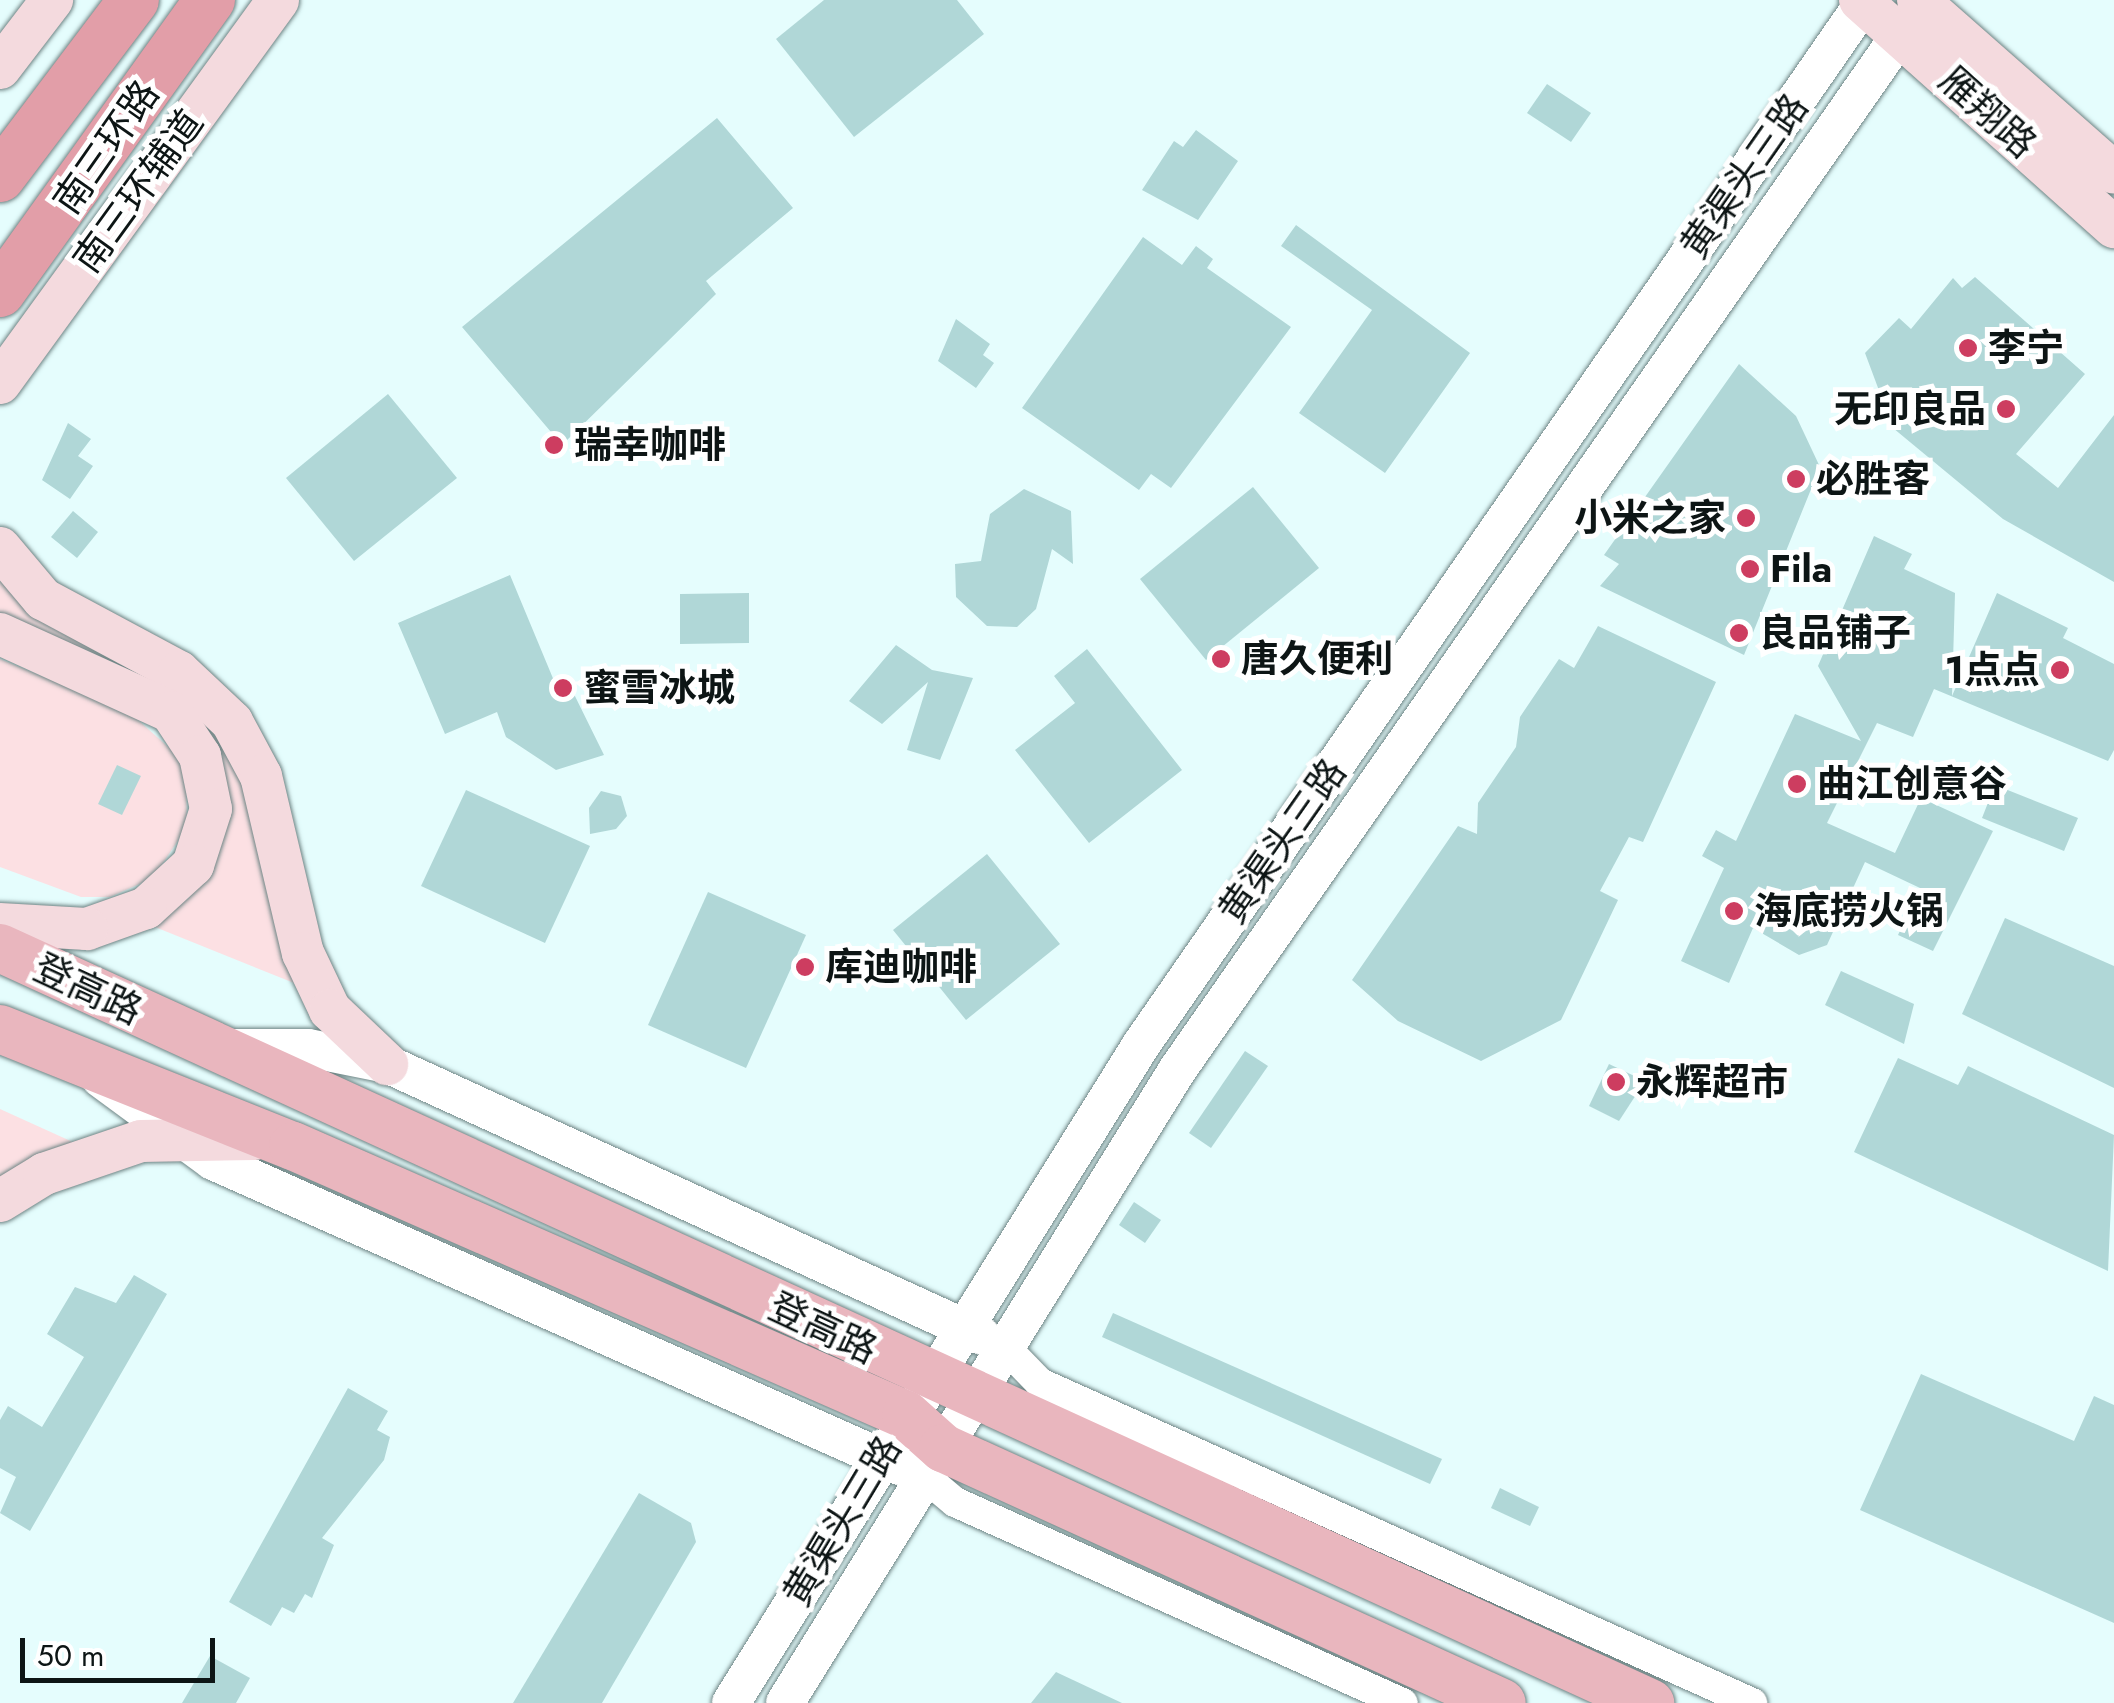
<!DOCTYPE html>
<html>
<head>
<meta charset="utf-8">
<style>
  body { margin:0 }
  #map { position:relative; width:2114px; height:1703px; overflow:hidden; background:#e5fdfd; font-family:Jost,"Noto Sans SC",sans-serif }
  div>[style] { position:absolute }
  .green>* { inset:0; background:#fce0e3 }
  .building>* { inset:0; background:#b0d7d7 }
  .roads { filter:drop-shadow(0 0 2px #6e8484) drop-shadow(0 0 2px #6e8484) }
  .minor>* { height:30px; margin:-15px; padding:0 15px; transform-origin:15px; border-radius:15px; background:#fff }
  .tertiary>* { height:38px; margin:-19px; padding:0 19px; transform-origin:19px; border-radius:19px; background:#fff }
  .secondary>* { height:42px; margin:-21px; padding:0 21px; transform-origin:21px; border-radius:21px; background:#f4dade }
  .primary>* { height:48px; margin:-24px; padding:0 24px; transform-origin:24px; border-radius:24px; background:#e9b6be }
  .trunk>* { height:50px; margin:-25px; padding:0 25px; transform-origin:25px; border-radius:25px; background:#e29ea8 }
  .dots>* { width:28px; height:28px; translate:-50% -50%; box-sizing:border-box; border:5px solid #fff; border-radius:50% }
  span { translate:-50% -50%; white-space:nowrap; text-align:center; line-height:1.15; -webkit-text-stroke:10px #fff; paint-order:stroke }
  .street-label { font-size:38px; color:#0d1515 }
  .poi-label { font-size:38px; color:#0d1515; font-weight:700 }
  .left { translate:0 -50%; text-align:left }
  .right { translate:-100% -50%; text-align:right }
  .scale { position:absolute; left:20px; top:1638px; width:195px; height:45px; box-sizing:border-box; border:5px solid #0d1515; border-top:0; padding-left:12px; font-size:30px; line-height:35px; white-space:nowrap; color:#0d1515; -webkit-text-stroke:8px #fff; paint-order:stroke }
</style>
</head>
<body>
<div id="map">
  <div class="green">
    <div style="clip-path:polygon(0 576px,158px 674px,238px 754px,299px 985px,150px 925px,189px 898px,221px 841px,157px 683px,0 616px)"></div>
    <div style="clip-path:polygon(0 659px,129px 712px,175px 753px,186px 777px,187px 827px,153px 878px,110px 897px,81px 897px,0 867px)"></div>
    <div style="clip-path:polygon(0 1109px,86px 1148px,0 1188px)"></div>
  </div>
  <div class="building">
    <div style="clip-path:polygon(824px 0,957px 0,984px 34px,854px 137px,776px 39px)"></div>
    <div style="clip-path:polygon(1547px 84px,1591px 113px,1571px 142px,1527px 113px)"></div>
    <div style="clip-path:polygon(717px 118px,793px 208px,706px 281px,716px 294px,562px 445px,462px 327px)"></div>
    <div style="clip-path:polygon(1196px 130px,1238px 161px,1198px 220px,1142px 190px,1174px 141px,1183px 147px)"></div>
    <div style="clip-path:polygon(1296px 225px,1470px 353px,1385px 473px,1299px 413px,1372px 310px,1281px 246px)"></div>
    <div style="clip-path:polygon(1143px 237px,1182px 265px,1196px 246px,1213px 259px,1207px 268px,1291px 327px,1171px 488px,1151px 474px,1139px 490px,1022px 408px)"></div>
    <div style="clip-path:polygon(1975px 277px,2085px 374px,2016px 454px,2058px 488px,2114px 415px,2114px 582px,2003px 519px,1893px 428px,1865px 353px,1899px 318px,1911px 329px,1953px 278px,1962px 288px)"></div>
    <div style="clip-path:polygon(956px 319px,990px 344px,983px 355px,994px 363px,976px 388px,938px 361px)"></div>
    <div style="clip-path:polygon(1739px 364px,1796px 416px,1820px 467px,1744px 655px,1600px 586px,1619px 564px,1604px 555px)"></div>
    <div style="clip-path:polygon(388px 394px,457px 478px,354px 561px,286px 478px)"></div>
    <div style="clip-path:polygon(68px 423px,91px 439px,78px 456px,93px 466px,70px 499px,42px 480px)"></div>
    <div style="clip-path:polygon(1253px 487px,1319px 568px,1206px 660px,1140px 579px)"></div>
    <div style="clip-path:polygon(1024px 489px,1071px 511px,1073px 564px,1052px 549px,1036px 609px,1017px 627px,987px 626px,956px 597px,955px 564px,981px 561px,990px 514px)"></div>
    <div style="clip-path:polygon(73px 511px,98px 532px,77px 558px,51px 537px)"></div>
    <div style="clip-path:polygon(1874px 536px,1912px 554px,1904px 569px,1955px 593px,1952px 696px,1997px 593px,2068px 628px,2063px 638px,2114px 664px,2114px 750px,2108px 761px,1934px 689px,1913px 737px,1877px 723px,1827px 823px,1895px 853px,1921px 798px,1993px 831px,1933px 951px,1898px 935px,1920px 888px,1865px 862px,1827px 945px,1799px 955px,1753px 928px,1729px 983px,1681px 961px,1724px 868px,1702px 856px,1716px 830px,1736px 841px,1795px 714px,1861px 741px,1818px 666px)"></div>
    <div style="clip-path:polygon(510px 575px,557px 688px,569px 684px,604px 755px,556px 770px,506px 737px,497px 712px,445px 734px,398px 623px)"></div>
    <div style="clip-path:polygon(749px 593px,749px 643px,680px 644px,680px 594px)"></div>
    <div style="clip-path:polygon(1598px 626px,1716px 682px,1643px 842px,1629px 837px,1600px 891px,1618px 900px,1561px 1020px,1481px 1061px,1398px 1021px,1352px 980px,1458px 826px,1477px 834px,1478px 803px,1516px 747px,1520px 717px,1559px 659px,1574px 668px)"></div>
    <div style="clip-path:polygon(896px 645px,932px 670px,973px 678px,940px 760px,907px 750px,928px 682px,882px 724px,849px 701px)"></div>
    <div style="clip-path:polygon(1087px 649px,1182px 770px,1089px 843px,1015px 750px,1075px 703px,1054px 676px)"></div>
    <div style="clip-path:polygon(117px 765px,141px 776px,122px 815px,98px 804px)"></div>
    <div style="clip-path:polygon(1995px 785px,2078px 818px,2064px 851px,1982px 818px)"></div>
    <div style="clip-path:polygon(466px 790px,590px 846px,545px 943px,421px 886px)"></div>
    <div style="clip-path:polygon(601px 791px,621px 796px,627px 816px,616px 829px,590px 834px,589px 808px)"></div>
    <div style="clip-path:polygon(987px 854px,1060px 944px,966px 1020px,893px 930px)"></div>
    <div style="clip-path:polygon(708px 892px,806px 935px,746px 1068px,648px 1025px)"></div>
    <div style="clip-path:polygon(2005px 918px,2114px 966px,2114px 1088px,1962px 1014px)"></div>
    <div style="clip-path:polygon(1841px 971px,1914px 1004px,1904px 1044px,1825px 1005px)"></div>
    <div style="clip-path:polygon(1245px 1051px,1268px 1066px,1211px 1148px,1189px 1133px)"></div>
    <div style="clip-path:polygon(1898px 1058px,1958px 1085px,1968px 1066px,2114px 1135px,2108px 1271px,1854px 1152px)"></div>
    <div style="clip-path:polygon(1609px 1064px,1645px 1081px,1619px 1121px,1589px 1106px)"></div>
    <div style="clip-path:polygon(1134px 1202px,1161px 1220px,1145px 1243px,1119px 1225px)"></div>
    <div style="clip-path:polygon(134px 1275px,167px 1294px,30px 1531px,0 1513px,16px 1477px,0 1468px,0 1420px,8px 1406px,42px 1427px,84px 1357px,47px 1334px,75px 1287px,116px 1303px)"></div>
    <div style="clip-path:polygon(1113px 1313px,1442px 1459px,1430px 1484px,1102px 1337px)"></div>
    <div style="clip-path:polygon(1921px 1374px,2074px 1441px,2094px 1396px,2114px 1405px,2114px 1623px,1860px 1510px)"></div>
    <div style="clip-path:polygon(348px 1388px,388px 1411px,377px 1430px,390px 1437px,384px 1460px,322px 1538px,334px 1545px,312px 1598px,305px 1594px,294px 1613px,282px 1607px,271px 1626px,229px 1602px)"></div>
    <div style="clip-path:polygon(1500px 1488px,1539px 1507px,1530px 1526px,1491px 1508px)"></div>
    <div style="clip-path:polygon(639px 1493px,691px 1523px,696px 1542px,602px 1703px,513px 1703px)"></div>
    <div style="clip-path:polygon(210px 1656px,250px 1678px,236px 1703px,182px 1703px)"></div>
    <div style="clip-path:polygon(1056px 1672px,1122px 1703px,1031px 1703px)"></div>
  </div>
  <div class="roads">
    <div class="minor">
      <div style="left:1003px;top:1345px;width:53px;rotate:45.8deg"></div>
      <div style="left:1040px;top:1383px;width:781px;rotate:24.2deg"></div>
      <div style="left:925px;top:1477px;width:39px;rotate:40deg"></div>
      <div style="left:955px;top:1502px;width:491px;rotate:24.2deg"></div>
    </div>
    <div class="tertiary">
      <div style="left:218px;top:1048px;width:90px"></div>
      <div style="left:308px;top:1048px;width:81px;rotate:11.4deg"></div>
      <div style="left:387px;top:1064px;width:654px;rotate:24.57deg"></div>
      <div style="left:100px;top:1078px;width:140px;rotate:36.3deg"></div>
      <div style="left:213px;top:1161px;width:754px;rotate:23.95deg"></div>
      <div style="left:731px;top:1703px;width:775px;rotate:-58.07deg"></div>
      <div style="left:1141px;top:1045px;width:1272px;rotate:-55.25deg"></div>
      <div style="left:785px;top:1703px;width:746px;rotate:-58.21deg"></div>
      <div style="left:1178px;top:1069px;width:1291px;rotate:-55.07deg"></div>
    </div>
    <div class="secondary">
      <div style="left:1860px;top:0;width:341px;rotate:41.8deg"></div>
      <div style="left:1918px;top:0;width:261px;rotate:41.4deg"></div>
      <div style="left:0;top:68px;width:86px;rotate:-52.6deg"></div>
      <div style="left:0;top:383px;width:473px;rotate:-54deg"></div>
      <div style="left:0;top:548px;width:67px;rotate:49.9deg"></div>
      <div style="left:43px;top:599px;width:154px;rotate:28.2deg"></div>
      <div style="left:179px;top:672px;width:73px;rotate:43.3deg"></div>
      <div style="left:232px;top:722px;width:61px;rotate:61.8deg"></div>
      <div style="left:261px;top:776px;width:182px;rotate:76.7deg"></div>
      <div style="left:303px;top:953px;width:63px;rotate:64.7deg"></div>
      <div style="left:330px;top:1010px;width:79px;rotate:43.5deg"></div>
      <div style="left:0;top:634px;width:188px;rotate:24.5deg"></div>
      <div style="left:171px;top:712px;width:53px;rotate:56.6deg"></div>
      <div style="left:200px;top:756px;width:54px;rotate:78.3deg"></div>
      <div style="left:211px;top:809px;width:59px;rotate:107.8deg"></div>
      <div style="left:193px;top:865px;width:64px;rotate:137.5deg"></div>
      <div style="left:146px;top:908px;width:63px;rotate:160.4deg"></div>
      <div style="left:87px;top:929px;width:87px;rotate:-176.7deg"></div>
      <div style="left:0;top:1201px;width:52px;rotate:-31.5deg"></div>
      <div style="left:44px;top:1174px;width:102px;rotate:-18.8deg"></div>
      <div style="left:141px;top:1141px;width:114px;rotate:-1deg"></div>
    </div>
    <div class="primary">
      <div style="left:0;top:948px;width:1815px;rotate:24.59deg"></div>
      <div style="left:0;top:1029px;width:315px;rotate:21.8deg"></div>
      <div style="left:293px;top:1146px;width:669px;rotate:23.69deg"></div>
      <div style="left:906px;top:1415px;width:50px;rotate:41.7deg"></div>
      <div style="left:943px;top:1448px;width:614px;rotate:24.52deg"></div>
    </div>
    <div class="trunk">
      <div style="left:0;top:177px;width:222px;rotate:-52.9deg"></div>
      <div style="left:0;top:292px;width:360px;rotate:-54.3deg"></div>
    </div>
  </div>
  <div class="dots">
    <div style="left:1968px;top:348px;background:#cd3d60"></div>
    <div style="left:2006px;top:409px;background:#cd3d60"></div>
    <div style="left:554px;top:445px;background:#cd3d60"></div>
    <div style="left:1796px;top:479px;background:#cd3d60"></div>
    <div style="left:1746px;top:518px;background:#cd3d60"></div>
    <div style="left:1750px;top:569px;background:#cd3d60"></div>
    <div style="left:1739px;top:633px;background:#cd3d60"></div>
    <div style="left:1221px;top:659px;background:#cd3d60"></div>
    <div style="left:2060px;top:670px;background:#cd3d60"></div>
    <div style="left:563px;top:688px;background:#cd3d60"></div>
    <div style="left:1797px;top:784px;background:#cd3d60"></div>
    <div style="left:1734px;top:911px;background:#cd3d60"></div>
    <div style="left:805px;top:967px;background:#cd3d60"></div>
    <div style="left:1616px;top:1082px;background:#cd3d60"></div>
  </div>
  <div class="street-label">
    <span style="left:1988px;top:112px;rotate:42deg">雁翔路</span>
    <span style="left:106px;top:147px;rotate:-55deg">南三环路</span>
    <span style="left:1744px;top:176px;rotate:-55deg">黄渠头三路</span>
    <span style="left:138px;top:191px;rotate:-54deg">南三环辅道</span>
    <span style="left:1282px;top:841px;rotate:-55deg">黄渠头三路</span>
    <span style="left:88px;top:989px;rotate:25deg">登高路</span>
    <span style="left:823px;top:1328px;rotate:25deg">登高路</span>
    <span style="left:842px;top:1521px;rotate:-59deg">黄渠头三路</span>
  </div>
  <div class="poi-label">
    <span class="left" style="left:1988px;top:348px">李宁</span>
    <span class="right" style="left:1986px;top:409px">无印良品</span>
    <span class="left" style="left:574px;top:445px">瑞幸咖啡</span>
    <span class="left" style="left:1816px;top:479px">必胜客</span>
    <span class="right" style="left:1726px;top:518px">小米之家</span>
    <span class="left" style="left:1770px;top:569px">Fila</span>
    <span class="left" style="left:1759px;top:633px">良品铺子</span>
    <span class="left" style="left:1241px;top:659px">唐久便利</span>
    <span class="right" style="left:2040px;top:670px">1点点</span>
    <span class="left" style="left:583px;top:688px">蜜雪冰城</span>
    <span class="left" style="left:1817px;top:784px">曲江创意谷</span>
    <span class="left" style="left:1754px;top:911px">海底捞火锅</span>
    <span class="left" style="left:825px;top:967px">库迪咖啡</span>
    <span class="left" style="left:1636px;top:1082px">永辉超市</span>
  </div>
  <div class="scale">50 m</div>
</div>
</body>
</html>
